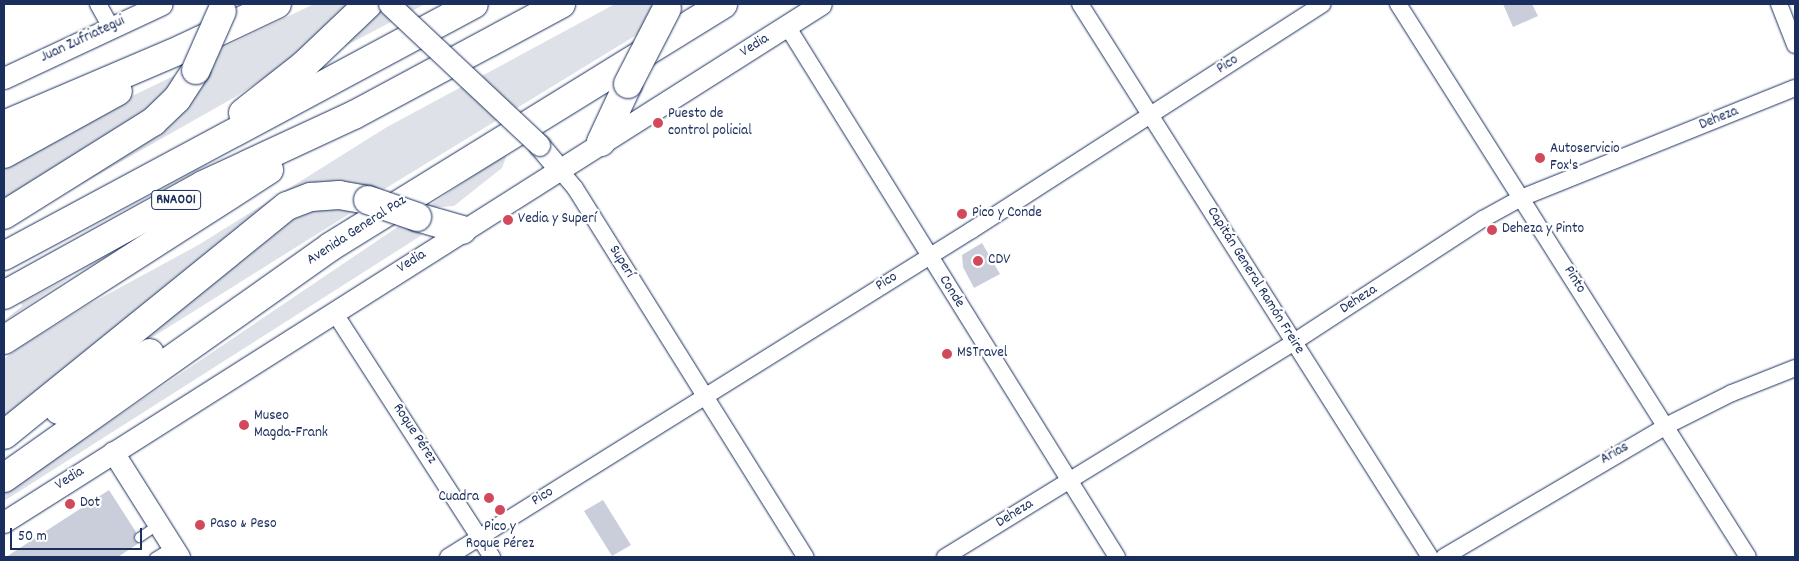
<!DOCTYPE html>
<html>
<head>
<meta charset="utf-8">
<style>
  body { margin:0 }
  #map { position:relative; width:1799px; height:561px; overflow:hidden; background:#fff; font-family:Dekko,sans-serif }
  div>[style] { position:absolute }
  .green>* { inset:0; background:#dee1e7 }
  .building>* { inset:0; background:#caceda }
  .roads { filter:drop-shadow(0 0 1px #1b2f5e) drop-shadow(0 0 1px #1b2f5e) }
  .service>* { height:9px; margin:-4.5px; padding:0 4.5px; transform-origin:4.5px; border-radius:4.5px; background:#fff }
  .minor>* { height:16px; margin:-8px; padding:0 8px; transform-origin:8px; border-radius:8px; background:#fff }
  .tertiary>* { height:21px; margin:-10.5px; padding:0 10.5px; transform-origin:10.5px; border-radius:10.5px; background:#fff }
  .motorway>* { height:28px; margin:-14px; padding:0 14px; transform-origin:14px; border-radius:14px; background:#fff }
  .bridges { filter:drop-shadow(0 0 1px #1b2f5e) drop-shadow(0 0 1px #1b2f5e) }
  .tertiary-bridge>* { height:21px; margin:-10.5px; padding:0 10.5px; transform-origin:10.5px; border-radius:10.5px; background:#fff }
  .motorway-bridge>* { height:28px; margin:-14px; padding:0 14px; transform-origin:14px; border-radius:14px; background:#fff }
  .dots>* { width:14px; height:14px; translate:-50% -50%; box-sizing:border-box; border:2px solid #fff; border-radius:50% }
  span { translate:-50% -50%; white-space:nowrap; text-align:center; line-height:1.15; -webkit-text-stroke:4.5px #fff; paint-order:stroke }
  .shield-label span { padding:1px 4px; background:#fff; border:1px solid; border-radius:4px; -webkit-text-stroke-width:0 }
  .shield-label { font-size:14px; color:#1b2f5e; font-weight:700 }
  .street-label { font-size:15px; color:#1b2f5e }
  .poi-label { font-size:15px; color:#1b2f5e }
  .left { translate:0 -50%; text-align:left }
  .right { translate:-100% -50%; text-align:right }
  .frame { position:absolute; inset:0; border:5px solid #1b2f5e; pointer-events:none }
  .scale { position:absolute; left:10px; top:528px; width:132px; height:22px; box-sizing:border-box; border:2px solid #1b2f5e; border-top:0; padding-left:6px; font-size:15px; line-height:18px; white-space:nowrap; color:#1b2f5e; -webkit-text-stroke:4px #fff; paint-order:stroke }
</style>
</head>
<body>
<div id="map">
  <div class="green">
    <div style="clip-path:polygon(314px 4px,359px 4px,301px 54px,235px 97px,4px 228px,41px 202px,212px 53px)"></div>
    <div style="clip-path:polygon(382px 4px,425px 4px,336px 51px)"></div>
    <div style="clip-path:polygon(615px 4px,659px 4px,643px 31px,378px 193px,326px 183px,4px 419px,4px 359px,19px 348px,88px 305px,200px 244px,387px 127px)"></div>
    <div style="clip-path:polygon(180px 73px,163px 99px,145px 115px,4px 205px,4px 168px,132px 96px)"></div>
    <div style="clip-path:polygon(508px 152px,502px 168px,454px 206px,426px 208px)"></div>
    <div style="clip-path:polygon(310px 208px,357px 209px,105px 367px,268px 233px)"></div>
    <div style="clip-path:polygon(402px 224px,422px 235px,4px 501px,4px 493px)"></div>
    <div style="clip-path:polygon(71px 277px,4px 321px,22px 306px,21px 303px)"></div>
  </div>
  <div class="building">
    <div style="clip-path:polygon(1503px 4px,1532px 4px,1538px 16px,1513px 27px)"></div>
    <div style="clip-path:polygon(982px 243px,1000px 274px,974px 288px,963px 267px,962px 255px)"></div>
    <div style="clip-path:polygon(109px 490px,136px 532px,134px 540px,139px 543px,118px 557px,6px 557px)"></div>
    <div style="clip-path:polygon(603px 500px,631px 545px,612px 556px,584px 511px)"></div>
  </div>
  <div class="roads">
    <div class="service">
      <div style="left:139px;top:537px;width:23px;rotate:-34deg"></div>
      <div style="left:154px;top:557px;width:21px;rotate:-31deg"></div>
    </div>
    <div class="minor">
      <div style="left:98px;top:4px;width:26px;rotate:61deg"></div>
      <div style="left:1080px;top:4px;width:654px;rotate:57.67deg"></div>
      <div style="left:1398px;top:4px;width:654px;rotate:57.67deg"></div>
      <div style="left:1779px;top:4px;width:44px;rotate:68.7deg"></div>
      <div style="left:787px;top:26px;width:625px;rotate:58.14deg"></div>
      <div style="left:559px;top:169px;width:25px;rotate:50deg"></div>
      <div style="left:575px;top:188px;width:435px;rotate:58deg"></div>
      <div style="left:334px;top:312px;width:292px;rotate:57.2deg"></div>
      <div style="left:448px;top:557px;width:618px;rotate:-31.97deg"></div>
      <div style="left:972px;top:230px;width:417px;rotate:-32.8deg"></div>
      <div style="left:945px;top:557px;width:410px;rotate:-31.6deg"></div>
      <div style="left:1294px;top:342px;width:225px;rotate:-33.1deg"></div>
      <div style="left:1483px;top:219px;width:43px;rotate:-28.9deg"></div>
      <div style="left:1521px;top:198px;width:295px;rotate:-21.9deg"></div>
      <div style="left:1444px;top:557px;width:258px;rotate:-30.5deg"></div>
      <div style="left:1666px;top:426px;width:74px;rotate:-26.6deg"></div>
      <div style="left:1732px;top:393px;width:68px;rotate:-21.6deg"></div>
    </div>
    <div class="tertiary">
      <div style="left:4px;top:78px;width:174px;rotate:-25.1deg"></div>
      <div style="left:539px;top:145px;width:31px;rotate:50deg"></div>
      <div style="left:113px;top:452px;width:124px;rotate:57.8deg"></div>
      <div style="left:4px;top:522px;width:967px;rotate:-32.38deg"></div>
    </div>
    <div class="motorway">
      <div style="left:243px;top:113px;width:78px;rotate:-38.2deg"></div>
      <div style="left:304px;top:65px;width:88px;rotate:-43.6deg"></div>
      <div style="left:4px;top:125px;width:194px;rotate:-23.1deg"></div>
      <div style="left:182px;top:49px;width:105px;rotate:-25.3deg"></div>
      <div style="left:601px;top:142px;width:64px;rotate:-65deg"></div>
      <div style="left:4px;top:154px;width:130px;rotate:-28.9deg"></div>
      <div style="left:4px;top:215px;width:176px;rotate:-32deg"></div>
      <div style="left:153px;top:122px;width:33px;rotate:-44deg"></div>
      <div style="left:177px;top:99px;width:35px;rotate:-57deg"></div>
      <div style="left:417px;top:217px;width:47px;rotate:16.1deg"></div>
      <div style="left:4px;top:256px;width:533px;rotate:-28.2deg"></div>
      <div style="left:4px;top:295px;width:227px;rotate:-28.9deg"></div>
      <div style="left:203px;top:185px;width:166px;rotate:-24.9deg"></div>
      <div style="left:354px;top:115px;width:235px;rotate:-28.2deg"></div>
      <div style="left:4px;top:340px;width:315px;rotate:-32.7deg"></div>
      <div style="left:59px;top:410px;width:107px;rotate:-32.1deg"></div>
      <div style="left:4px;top:435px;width:364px;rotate:-39deg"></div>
      <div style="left:287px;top:206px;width:26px;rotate:-21deg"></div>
      <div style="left:311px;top:197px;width:28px;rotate:-4deg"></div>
      <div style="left:339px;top:195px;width:29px;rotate:10deg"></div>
      <div style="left:4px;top:478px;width:400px;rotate:-35.3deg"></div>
      <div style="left:330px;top:247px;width:462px;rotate:-31.7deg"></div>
    </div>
  </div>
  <div class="bridges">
    <div class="tertiary-bridge">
      <div style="left:389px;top:4px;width:206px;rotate:43.2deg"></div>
    </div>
    <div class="motorway-bridge">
      <div style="left:196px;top:70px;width:64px;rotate:-66.2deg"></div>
      <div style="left:628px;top:84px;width:85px;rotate:-62.8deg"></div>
      <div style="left:368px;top:200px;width:52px;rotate:19.1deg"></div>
    </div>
  </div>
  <div class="dots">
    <div style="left:658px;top:123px;background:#d1495b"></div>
    <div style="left:1540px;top:158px;background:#d1495b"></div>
    <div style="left:962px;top:214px;background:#d1495b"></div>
    <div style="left:508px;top:220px;background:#d1495b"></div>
    <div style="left:1492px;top:230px;background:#d1495b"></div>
    <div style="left:978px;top:261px;background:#d1495b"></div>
    <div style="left:947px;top:354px;background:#d1495b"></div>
    <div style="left:244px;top:425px;background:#d1495b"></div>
    <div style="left:489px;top:498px;background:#d1495b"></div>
    <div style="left:70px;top:504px;background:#d1495b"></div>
    <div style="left:500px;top:510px;background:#d1495b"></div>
    <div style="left:200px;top:525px;background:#d1495b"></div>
  </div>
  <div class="shield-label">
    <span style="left:176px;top:200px">RNA001</span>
  </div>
  <div class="street-label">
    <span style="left:83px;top:40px;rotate:-25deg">Juan Zufriategui</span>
    <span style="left:755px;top:46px;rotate:-32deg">Vedia</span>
    <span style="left:1228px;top:65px;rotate:-33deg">Pico</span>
    <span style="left:1719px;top:119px;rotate:-22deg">Deheza</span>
    <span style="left:357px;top:231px;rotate:-33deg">Avenida General Paz</span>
    <span style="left:412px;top:262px;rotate:-32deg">Vedia</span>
    <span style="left:621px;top:262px;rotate:58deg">Superí</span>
    <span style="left:1574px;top:280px;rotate:58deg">Pinto</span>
    <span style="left:1255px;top:281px;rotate:58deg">Capitán General Ramón Freire</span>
    <span style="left:887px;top:282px;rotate:-32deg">Pico</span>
    <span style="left:951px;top:292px;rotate:58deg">Conde</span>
    <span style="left:1359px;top:300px;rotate:-33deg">Deheza</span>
    <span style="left:414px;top:434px;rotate:57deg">Roque Pérez</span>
    <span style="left:1615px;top:454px;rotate:-30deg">Arias</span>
    <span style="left:70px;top:479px;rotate:-32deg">Vedia</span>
    <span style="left:543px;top:497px;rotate:-32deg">Pico</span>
    <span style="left:1015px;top:514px;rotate:-32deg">Deheza</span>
  </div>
  <div class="poi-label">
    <span class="left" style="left:668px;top:123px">Puesto de<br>control policial</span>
    <span class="left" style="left:1550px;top:158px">Autoservicio<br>Fox's</span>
    <span class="left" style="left:972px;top:214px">Pico y Conde</span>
    <span class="left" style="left:518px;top:220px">Vedia y Superí</span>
    <span class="left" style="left:1502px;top:230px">Deheza y Pinto</span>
    <span class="left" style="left:988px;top:261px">CDV</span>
    <span class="left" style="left:957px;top:354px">MSTravel</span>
    <span class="left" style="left:254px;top:425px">Museo<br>Magda-Frank</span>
    <span class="right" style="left:479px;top:498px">Cuadra</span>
    <span class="left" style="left:80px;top:504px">Dot</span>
    <span class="left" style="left:210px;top:525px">Paso &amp; Peso</span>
    <span style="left:500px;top:536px">Pico y<br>Roque Pérez</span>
  </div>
  <div class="frame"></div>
  <div class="scale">50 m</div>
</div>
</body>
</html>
